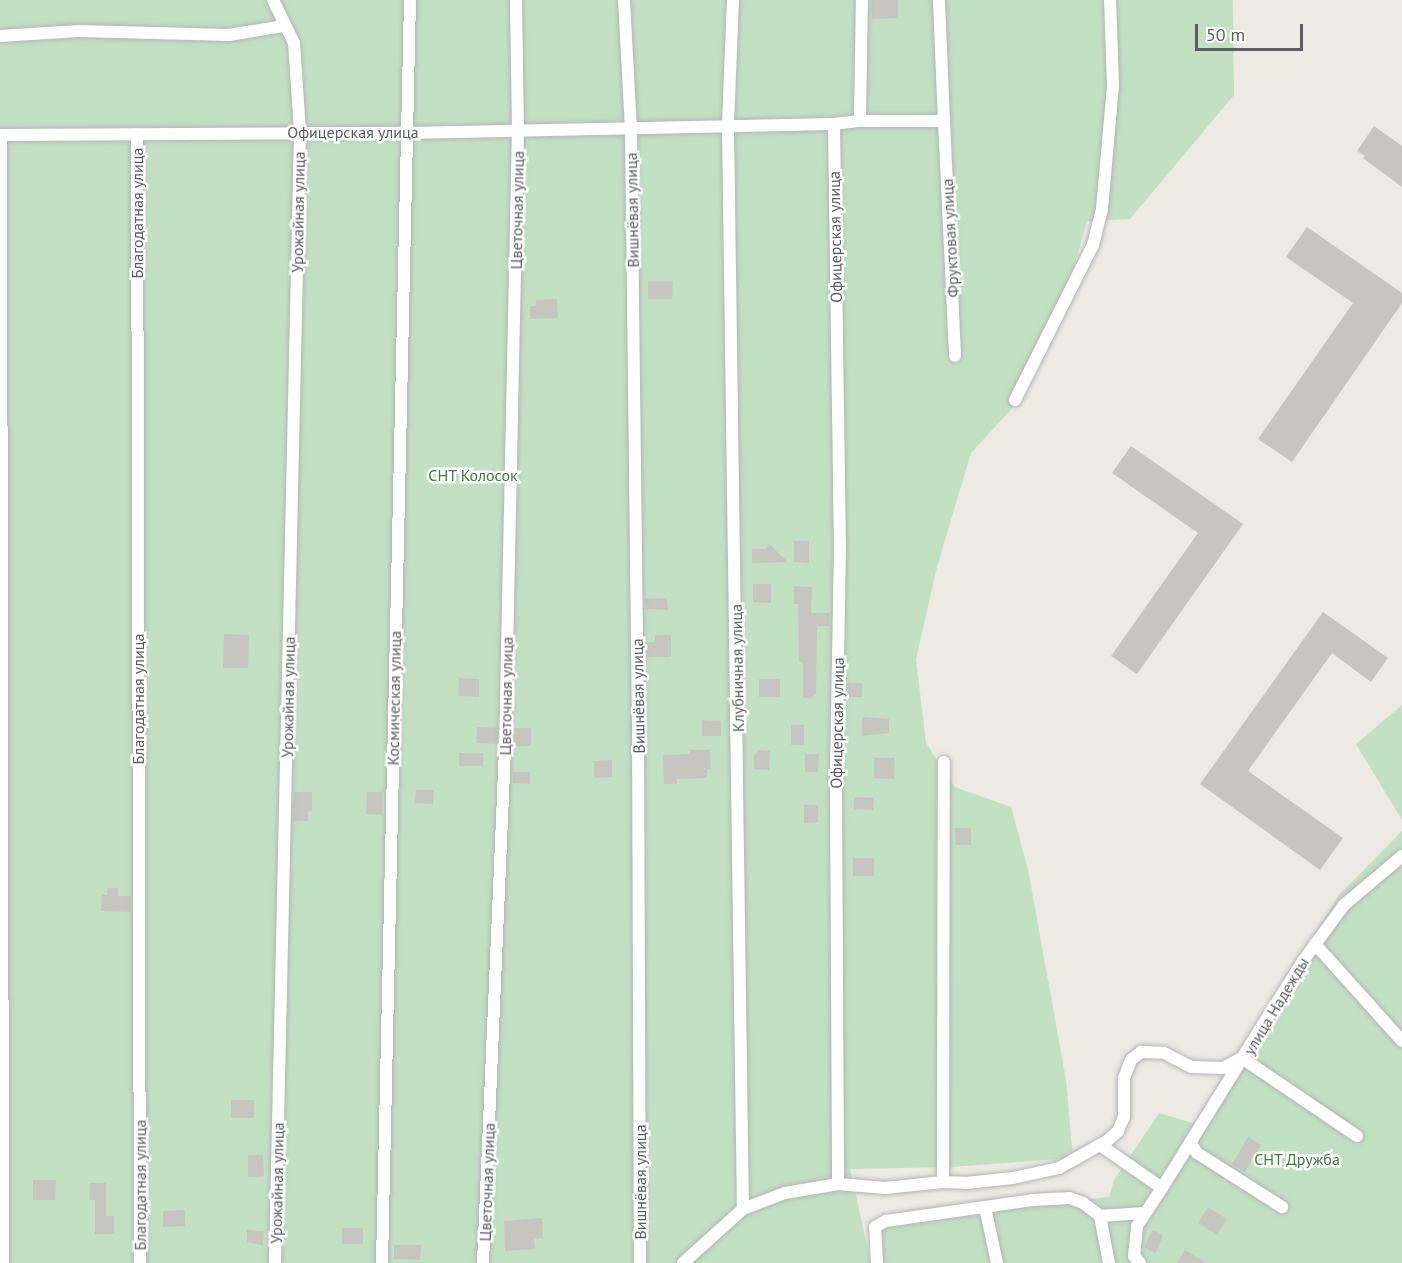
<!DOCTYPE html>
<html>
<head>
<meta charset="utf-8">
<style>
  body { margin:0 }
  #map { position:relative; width:1402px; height:1263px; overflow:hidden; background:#eceae3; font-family:"PT Sans",sans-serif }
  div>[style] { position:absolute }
  .green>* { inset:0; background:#c2e1c2 }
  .building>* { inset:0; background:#c7c5c0 }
  .roads { filter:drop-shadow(0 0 2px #b3b5b8) drop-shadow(0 0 2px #b3b5b8) }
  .street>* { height:12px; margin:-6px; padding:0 6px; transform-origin:6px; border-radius:6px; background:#fff }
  span { translate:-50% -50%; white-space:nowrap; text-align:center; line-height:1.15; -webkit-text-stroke:5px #fff; paint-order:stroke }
  .street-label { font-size:16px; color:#5b5e62 }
  .park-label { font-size:16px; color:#3e7d42 }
  .scale { position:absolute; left:1195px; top:24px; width:108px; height:27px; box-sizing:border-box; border:3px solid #5b5e62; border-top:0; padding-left:8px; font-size:18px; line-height:21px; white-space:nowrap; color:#5b5e62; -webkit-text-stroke:4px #fff; paint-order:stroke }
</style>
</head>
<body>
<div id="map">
  <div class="green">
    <div style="clip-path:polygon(0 0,1233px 0,1234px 95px,1130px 219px,1087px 221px,1058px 324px,1018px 402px,971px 453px,937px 567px,916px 659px,926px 743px,955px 787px,1011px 807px,1028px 869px,1066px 1080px,1073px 1158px,952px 1167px,850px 1169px,871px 1263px,0 1263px)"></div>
    <div style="clip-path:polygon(1402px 705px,1402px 820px,1356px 744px)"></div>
    <div style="clip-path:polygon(1402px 831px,1402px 1263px,877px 1263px,877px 1223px,1109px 1197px,1114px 1180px,1159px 1113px,1196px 1124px,1339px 895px)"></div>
  </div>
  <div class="building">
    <div style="clip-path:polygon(871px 0,898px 0,898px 18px,872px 19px)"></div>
    <div style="clip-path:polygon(1374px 126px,1402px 146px,1402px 187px,1363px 158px,1365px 156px,1357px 151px)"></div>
    <div style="clip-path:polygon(1307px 227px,1402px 293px,1402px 303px,1292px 462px,1258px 439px,1353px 303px,1286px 257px)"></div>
    <div style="clip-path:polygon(648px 281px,673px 281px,672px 299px,648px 299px)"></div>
    <div style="clip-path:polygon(557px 299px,558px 318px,530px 319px,530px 306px,536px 306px,536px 300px)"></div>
    <div style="clip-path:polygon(1131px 446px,1243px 524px,1137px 674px,1111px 656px,1198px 533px,1112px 473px)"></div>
    <div style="clip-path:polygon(794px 541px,809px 541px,809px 563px,794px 562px)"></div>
    <div style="clip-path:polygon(769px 544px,788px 562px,752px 563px,752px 549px,765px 549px)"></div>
    <div style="clip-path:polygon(753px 584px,771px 584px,771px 603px,753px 602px)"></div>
    <div style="clip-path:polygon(794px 586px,812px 587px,811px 613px,829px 613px,830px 626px,817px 626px,816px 694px,810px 698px,803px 698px,803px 662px,799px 662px,798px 604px,794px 604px)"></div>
    <div style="clip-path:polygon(667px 598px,668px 610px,646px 609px,645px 599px)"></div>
    <div style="clip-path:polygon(1323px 612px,1388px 658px,1371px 682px,1332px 653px,1248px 771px,1343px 838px,1320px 870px,1200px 784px)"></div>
    <div style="clip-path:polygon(224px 634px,249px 635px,248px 668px,223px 668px)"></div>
    <div style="clip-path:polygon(655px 635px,671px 635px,671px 657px,645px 657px,645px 642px,655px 642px)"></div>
    <div style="clip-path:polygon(459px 678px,479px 679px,479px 697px,458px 696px)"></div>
    <div style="clip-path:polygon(759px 679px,780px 679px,780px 697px,759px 697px)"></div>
    <div style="clip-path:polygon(847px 683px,862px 683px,862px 697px,847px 697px)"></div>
    <div style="clip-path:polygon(862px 717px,889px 719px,889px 733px,862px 736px)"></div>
    <div style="clip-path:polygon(702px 720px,721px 721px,721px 736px,702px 736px)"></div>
    <div style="clip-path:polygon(791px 725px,804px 725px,804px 745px,791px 745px)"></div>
    <div style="clip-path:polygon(477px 727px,497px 728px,497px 744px,476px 743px)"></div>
    <div style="clip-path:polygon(514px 728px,531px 728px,531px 746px,513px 746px)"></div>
    <div style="clip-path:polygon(690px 750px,710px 750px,711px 769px,707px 769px,707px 778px,677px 779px,677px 784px,664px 784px,663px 755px,690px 754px)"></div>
    <div style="clip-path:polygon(760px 750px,770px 751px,769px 770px,754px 769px,754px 754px)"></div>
    <div style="clip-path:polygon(459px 753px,483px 753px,483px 766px,459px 766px)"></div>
    <div style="clip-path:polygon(805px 754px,819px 754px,818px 772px,805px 772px)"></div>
    <div style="clip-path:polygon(874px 758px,895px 758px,894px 779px,874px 778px)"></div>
    <div style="clip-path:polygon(612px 760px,612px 777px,594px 778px,594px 761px)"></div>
    <div style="clip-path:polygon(513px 772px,530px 772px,530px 784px,513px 783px)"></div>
    <div style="clip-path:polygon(416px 790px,434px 790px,433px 804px,415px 803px)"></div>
    <div style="clip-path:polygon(294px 792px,312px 792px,312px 812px,308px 811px,308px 821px,293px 821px)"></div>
    <div style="clip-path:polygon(367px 792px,382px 792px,382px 815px,366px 814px)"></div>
    <div style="clip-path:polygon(854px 797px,874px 798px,873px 810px,854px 809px)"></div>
    <div style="clip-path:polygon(804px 805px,818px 805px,818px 823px,804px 823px)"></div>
    <div style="clip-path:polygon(955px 828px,971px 828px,971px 845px,956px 845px)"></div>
    <div style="clip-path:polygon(853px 858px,874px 858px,874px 876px,853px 876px)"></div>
    <div style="clip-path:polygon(107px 888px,118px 888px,118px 896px,131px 896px,131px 912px,101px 911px,102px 895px,107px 895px)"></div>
    <div style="clip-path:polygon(231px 1100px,254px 1100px,254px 1118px,231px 1118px)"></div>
    <div style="clip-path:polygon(1248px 1137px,1261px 1145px,1245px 1172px,1232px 1164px)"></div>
    <div style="clip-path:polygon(248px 1155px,263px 1155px,264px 1176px,248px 1177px)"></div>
    <div style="clip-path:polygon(33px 1180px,56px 1180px,55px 1200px,33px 1200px)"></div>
    <div style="clip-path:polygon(90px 1183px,106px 1183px,106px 1216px,114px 1216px,114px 1234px,95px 1234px,95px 1200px,89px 1200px)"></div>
    <div style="clip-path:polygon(1208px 1207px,1227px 1219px,1217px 1235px,1198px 1223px)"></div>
    <div style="clip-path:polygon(185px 1210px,185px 1226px,163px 1227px,163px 1211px)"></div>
    <div style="clip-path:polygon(542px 1218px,543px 1238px,534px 1239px,535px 1249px,505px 1251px,504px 1221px)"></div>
    <div style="clip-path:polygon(342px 1228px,363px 1228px,363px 1244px,342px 1244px)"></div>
    <div style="clip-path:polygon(247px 1230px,264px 1231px,263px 1245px,247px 1242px)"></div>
    <div style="clip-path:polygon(1153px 1230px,1163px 1235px,1156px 1253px,1144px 1247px)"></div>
    <div style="clip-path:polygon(394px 1245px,421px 1245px,420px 1260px,394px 1259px)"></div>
    <div style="clip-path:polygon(1185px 1250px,1206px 1263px,1177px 1263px)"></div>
  </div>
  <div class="roads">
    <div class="street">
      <div style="left:273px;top:0;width:48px;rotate:64deg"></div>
      <div style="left:294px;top:43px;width:89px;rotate:86.1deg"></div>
      <div style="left:300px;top:132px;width:1131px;rotate:91.27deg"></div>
      <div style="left:624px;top:0;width:128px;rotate:86.9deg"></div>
      <div style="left:631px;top:128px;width:602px;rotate:89.33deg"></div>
      <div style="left:638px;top:730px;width:533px;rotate:89.79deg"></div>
      <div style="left:733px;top:0;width:127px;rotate:92.3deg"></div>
      <div style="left:728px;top:127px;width:1082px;rotate:89.21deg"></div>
      <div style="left:0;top:36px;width:79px;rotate:-3.6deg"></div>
      <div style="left:79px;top:31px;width:150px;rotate:1.5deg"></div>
      <div style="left:229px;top:35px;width:56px;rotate:-9.3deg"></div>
      <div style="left:860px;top:121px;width:84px"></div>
      <div style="left:944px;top:121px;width:121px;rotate:-92.4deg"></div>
      <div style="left:944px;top:121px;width:235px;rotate:87.3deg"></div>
      <div style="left:834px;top:124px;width:26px;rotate:-7deg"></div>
      <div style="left:860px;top:121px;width:121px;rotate:-89.1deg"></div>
      <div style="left:137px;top:134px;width:1129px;rotate:89.85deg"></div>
      <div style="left:0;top:135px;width:407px;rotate:-0.3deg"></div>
      <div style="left:407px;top:133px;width:427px;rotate:-1.2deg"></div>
      <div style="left:834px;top:124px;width:421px;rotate:89.2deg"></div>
      <div style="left:840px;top:545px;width:238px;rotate:91deg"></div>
      <div style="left:836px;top:783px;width:401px;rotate:89.7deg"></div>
      <div style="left:1px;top:135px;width:1128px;rotate:89.9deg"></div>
      <div style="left:1015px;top:400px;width:174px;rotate:-63.3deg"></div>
      <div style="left:1093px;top:245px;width:37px;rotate:-76deg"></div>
      <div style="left:1102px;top:209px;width:124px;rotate:-84.9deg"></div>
      <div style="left:1113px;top:85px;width:85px;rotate:-92deg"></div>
      <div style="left:1315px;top:944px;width:130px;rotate:48.1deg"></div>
      <div style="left:1357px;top:1136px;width:139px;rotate:-145.9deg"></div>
      <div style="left:1242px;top:1058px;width:115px;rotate:-57.8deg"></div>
      <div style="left:1303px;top:961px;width:69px;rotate:-53.8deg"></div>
      <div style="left:1344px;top:905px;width:76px;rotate:-40.2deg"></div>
      <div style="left:1190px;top:1142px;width:13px;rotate:58deg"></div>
      <div style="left:1197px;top:1153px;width:101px;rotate:32.4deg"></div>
      <div style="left:1100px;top:1145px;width:75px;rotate:34.7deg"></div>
      <div style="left:1162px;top:1188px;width:152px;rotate:-58.2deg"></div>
      <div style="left:943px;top:1182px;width:420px;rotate:-89.9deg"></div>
      <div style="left:985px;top:1207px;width:57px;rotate:77.9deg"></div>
      <div style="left:1100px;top:1216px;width:48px;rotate:79.2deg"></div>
      <div style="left:382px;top:1263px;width:1263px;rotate:-88.73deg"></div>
      <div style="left:483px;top:1263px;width:515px;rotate:-87.55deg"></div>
      <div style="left:505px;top:748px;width:619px;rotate:-88.8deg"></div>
      <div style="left:518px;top:129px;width:129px;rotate:-90.9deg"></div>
      <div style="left:683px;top:1263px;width:81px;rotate:-42deg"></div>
      <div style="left:743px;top:1209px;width:45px;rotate:-20.9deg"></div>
      <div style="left:785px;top:1193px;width:54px;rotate:-9.6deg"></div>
      <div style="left:838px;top:1184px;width:47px;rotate:4.9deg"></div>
      <div style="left:885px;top:1188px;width:58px;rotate:-5.9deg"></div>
      <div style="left:943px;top:1182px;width:23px;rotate:2deg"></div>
      <div style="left:966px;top:1183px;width:47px;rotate:-6.1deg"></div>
      <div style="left:1013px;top:1178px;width:47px;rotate:-12.3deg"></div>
      <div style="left:1059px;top:1168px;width:55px;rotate:-29.4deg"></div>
      <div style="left:1107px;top:1141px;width:15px;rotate:-42deg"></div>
      <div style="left:1118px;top:1131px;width:15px;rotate:-67deg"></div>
      <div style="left:1124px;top:1117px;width:39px;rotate:-90deg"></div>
      <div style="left:1124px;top:1078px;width:19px;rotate:-69deg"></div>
      <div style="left:1131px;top:1060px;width:13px;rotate:-39deg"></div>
      <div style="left:1141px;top:1052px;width:23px;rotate:2deg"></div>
      <div style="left:1164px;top:1053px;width:31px;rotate:27deg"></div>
      <div style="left:1192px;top:1067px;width:31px;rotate:2deg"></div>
      <div style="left:1223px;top:1068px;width:21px;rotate:-28deg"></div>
      <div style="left:877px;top:1263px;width:36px;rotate:-93deg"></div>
      <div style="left:875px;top:1227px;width:13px;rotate:-29deg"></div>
      <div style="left:886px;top:1221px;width:148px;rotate:-8.1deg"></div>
      <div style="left:1033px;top:1200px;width:37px;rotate:-3deg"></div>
      <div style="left:1070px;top:1198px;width:14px;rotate:21deg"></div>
      <div style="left:1083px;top:1203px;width:21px;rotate:37deg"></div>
      <div style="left:1100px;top:1216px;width:44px;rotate:-3.9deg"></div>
      <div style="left:1140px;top:1263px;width:9px;rotate:-131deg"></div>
      <div style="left:1134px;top:1256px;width:30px;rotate:-84deg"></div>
      <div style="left:1137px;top:1226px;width:45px;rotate:-56.7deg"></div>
    </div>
  </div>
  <div class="street-label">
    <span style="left:353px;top:132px">Офицерская улица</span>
    <span style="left:517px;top:210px;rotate:-89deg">Цветочная улица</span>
    <span style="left:632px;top:210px;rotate:-91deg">Вишнёвая улица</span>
    <span style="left:298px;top:212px;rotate:-89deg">Урожайная улица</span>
    <span style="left:137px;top:213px;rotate:-90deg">Благодатная улица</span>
    <span style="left:835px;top:237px;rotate:-91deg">Офицерская улица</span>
    <span style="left:950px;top:238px;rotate:-93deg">Фруктовая улица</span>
    <span style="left:737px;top:668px;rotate:-91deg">Клубничная улица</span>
    <span style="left:506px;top:696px;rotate:-89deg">Цветочная улица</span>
    <span style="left:638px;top:696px;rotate:-91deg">Вишнёвая улица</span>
    <span style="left:288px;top:697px;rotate:-89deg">Урожайная улица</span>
    <span style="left:394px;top:698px;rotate:-89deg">Космическая улица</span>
    <span style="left:138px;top:699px;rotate:-90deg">Благодатная улица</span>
    <span style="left:837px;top:723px;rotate:-89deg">Офицерская улица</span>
    <span style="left:1276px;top:1006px;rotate:-59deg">улица Надежды</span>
    <span style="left:487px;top:1182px;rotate:-88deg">Цветочная улица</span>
    <span style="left:640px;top:1182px;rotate:-90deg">Вишнёвая улица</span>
    <span style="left:277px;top:1183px;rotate:-89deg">Урожайная улица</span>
    <span style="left:140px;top:1185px;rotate:-90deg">Благодатная улица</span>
  </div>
  <div class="park-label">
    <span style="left:473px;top:475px">СНТ Колосок</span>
    <span style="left:1297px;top:1159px">СНТ Дружба</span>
  </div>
  <div class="scale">50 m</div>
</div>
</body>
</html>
